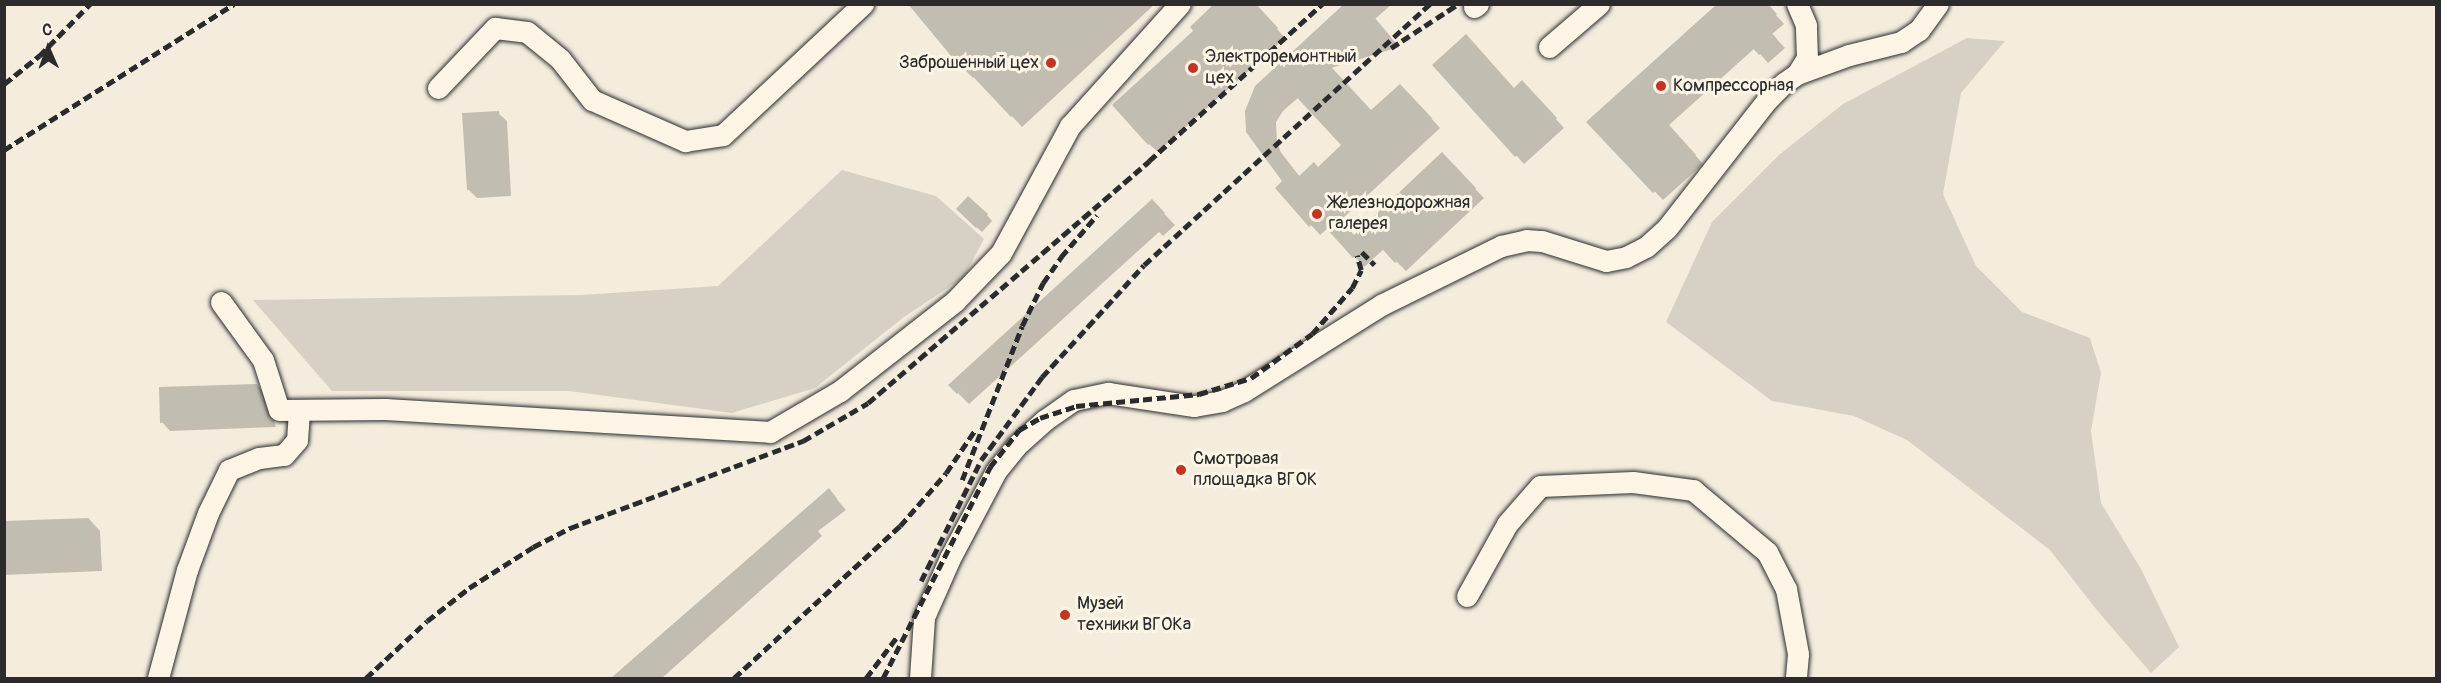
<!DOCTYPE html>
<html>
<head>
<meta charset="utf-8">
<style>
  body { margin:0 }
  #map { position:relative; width:2441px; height:683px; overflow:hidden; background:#f4edde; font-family:Pangolin,sans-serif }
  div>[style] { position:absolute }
  .green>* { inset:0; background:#d6d1c4 }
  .shadow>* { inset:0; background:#0003 }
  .building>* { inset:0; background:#c2bdb1 }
  .roads { filter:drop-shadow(0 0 2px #2b2b2b) drop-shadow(0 0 2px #2b2b2b) }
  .minor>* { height:21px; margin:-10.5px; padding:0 10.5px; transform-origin:10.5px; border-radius:10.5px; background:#fcf5e5 }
  .rail>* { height:4.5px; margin-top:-2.25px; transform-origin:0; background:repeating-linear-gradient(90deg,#2b2b2b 0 9px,transparent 0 13.5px) }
  .dots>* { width:16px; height:16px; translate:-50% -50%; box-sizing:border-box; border:3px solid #fcf5e5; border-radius:50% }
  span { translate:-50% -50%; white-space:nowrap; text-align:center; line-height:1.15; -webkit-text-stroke:6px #fcf5e5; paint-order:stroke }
  .poi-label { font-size:18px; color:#2b2b2b }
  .left { translate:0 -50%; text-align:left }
  .right { translate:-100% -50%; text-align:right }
  .frame { position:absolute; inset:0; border:6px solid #2b2b2b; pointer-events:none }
  .north { position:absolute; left:18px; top:18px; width:60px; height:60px; -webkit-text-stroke:4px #fcf5e5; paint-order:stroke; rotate:358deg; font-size:16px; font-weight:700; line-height:24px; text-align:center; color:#2b2b2b }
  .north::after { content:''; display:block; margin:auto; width:21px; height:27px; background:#2b2b2b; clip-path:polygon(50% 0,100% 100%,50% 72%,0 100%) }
</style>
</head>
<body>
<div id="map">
  <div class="green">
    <div style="clip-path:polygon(1967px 38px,2005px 41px,1961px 93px,1943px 194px,1976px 266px,2022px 312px,2090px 338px,2101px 373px,2091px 431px,2101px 503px,2141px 569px,2179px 647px,2151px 673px,2096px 609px,2050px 550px,1907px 440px,1854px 416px,1772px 401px,1666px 322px,1712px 222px,1779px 155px,1843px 104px)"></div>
    <div style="clip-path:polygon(842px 170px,936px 196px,984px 239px,964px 277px,904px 317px,815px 388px,732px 413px,569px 391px,332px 391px,253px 300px,581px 295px,718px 286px)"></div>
  </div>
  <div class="shadow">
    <div style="clip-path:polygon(910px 4px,1155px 4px,1022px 127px,975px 76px,973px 78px,962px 67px)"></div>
    <div style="clip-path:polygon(1255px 4px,1285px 38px,1158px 152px,1149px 144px)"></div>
    <div style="clip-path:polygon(evenodd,1346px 4px,1392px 4px,1375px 19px,1399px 47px,1331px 68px,1372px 112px,1410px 95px,1440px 128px,1341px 220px,1354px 236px,1442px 154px,1484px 198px,1406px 271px,1384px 249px,1364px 267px,1328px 228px,1320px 235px,1277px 188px,1284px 182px,1248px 131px,1346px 4px,1299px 97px,1343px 145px,1318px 168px,1300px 177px,1281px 153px,1277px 142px,1276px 122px,1283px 111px,1299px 97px)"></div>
    <div style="clip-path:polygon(1766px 4px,1784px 24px,1772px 34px,1785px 48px,1768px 63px,1755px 48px,1669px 125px,1703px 164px,1663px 200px,1588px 122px)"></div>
    <div style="clip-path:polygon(1514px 90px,1531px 91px,1564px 128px,1524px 164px,1516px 155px)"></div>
    <div style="clip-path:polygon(498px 113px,507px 121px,511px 196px,477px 198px,468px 189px)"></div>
    <div style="clip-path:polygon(1152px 201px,1175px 225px,1163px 236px,1159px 232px,969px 404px,958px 393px)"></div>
    <div style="clip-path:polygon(963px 215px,987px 215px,992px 221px,982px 232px)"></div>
    <div style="clip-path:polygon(257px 385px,265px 394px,276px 427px,170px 431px,162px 422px)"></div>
    <div style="clip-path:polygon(829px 490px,846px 510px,818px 531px,822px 536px,662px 678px,622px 678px,618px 675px)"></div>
    <div style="clip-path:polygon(89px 519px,100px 531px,102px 571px,4px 575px,4px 522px)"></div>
  </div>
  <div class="building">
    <div style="clip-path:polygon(908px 4px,1133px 4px,1011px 117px,963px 66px,961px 68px)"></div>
    <div style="clip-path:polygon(1214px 4px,1256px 4px,1278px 28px,1148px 145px,1112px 105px,1193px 31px,1190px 27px)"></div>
    <div style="clip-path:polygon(evenodd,1344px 4px,1363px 4px,1391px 37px,1323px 58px,1371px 110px,1400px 84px,1432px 118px,1332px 210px,1354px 235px,1442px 152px,1476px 188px,1395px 263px,1374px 240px,1353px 258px,1318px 219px,1309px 227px,1275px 188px,1282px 181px,1246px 132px,1245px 111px,1255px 86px,1344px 4px,1289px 89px,1341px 145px,1318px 167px,1314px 162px,1299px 176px,1272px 141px,1266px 121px,1273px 101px,1289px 89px)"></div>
    <div style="clip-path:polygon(1717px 4px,1768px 4px,1777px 14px,1765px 25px,1777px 39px,1759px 55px,1745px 40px,1661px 116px,1696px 155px,1653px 193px,1586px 122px)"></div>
    <div style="clip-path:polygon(1466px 34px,1514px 88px,1522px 80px,1557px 118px,1515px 157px,1432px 65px)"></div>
    <div style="clip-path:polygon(499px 111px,503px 188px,467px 190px,462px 113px)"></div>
    <div style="clip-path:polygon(968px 196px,988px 214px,976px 228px,956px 209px)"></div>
    <div style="clip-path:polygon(1152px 199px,1165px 213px,1151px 226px,1148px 222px,957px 394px,948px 385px)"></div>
    <div style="clip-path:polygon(257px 384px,268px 419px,160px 423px,159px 387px)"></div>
    <div style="clip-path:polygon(829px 488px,838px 500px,811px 522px,815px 526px,644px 678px,611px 678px)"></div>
    <div style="clip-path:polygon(89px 518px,91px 560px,4px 563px,4px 521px)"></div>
  </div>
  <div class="roads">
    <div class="minor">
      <div style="left:1474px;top:7px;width:5px;rotate:-37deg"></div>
      <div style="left:1549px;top:47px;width:66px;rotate:-40.7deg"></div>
      <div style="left:1797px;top:74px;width:55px;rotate:-20.1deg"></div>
      <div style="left:1849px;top:55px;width:54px;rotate:-14deg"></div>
      <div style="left:1901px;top:42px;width:22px;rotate:-34deg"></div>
      <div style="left:1919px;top:30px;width:32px;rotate:-54deg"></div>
      <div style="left:438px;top:88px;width:83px;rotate:-46.5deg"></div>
      <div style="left:495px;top:28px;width:32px;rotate:7deg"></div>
      <div style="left:527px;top:32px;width:43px;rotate:39.3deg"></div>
      <div style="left:560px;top:59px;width:52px;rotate:52deg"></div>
      <div style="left:592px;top:100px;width:102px;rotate:23.8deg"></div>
      <div style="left:685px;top:141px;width:38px;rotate:-9deg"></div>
      <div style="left:723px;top:135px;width:192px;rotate:-43.1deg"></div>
      <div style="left:221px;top:302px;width:72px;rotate:54.1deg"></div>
      <div style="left:263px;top:360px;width:52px;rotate:72.3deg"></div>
      <div style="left:279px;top:410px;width:106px;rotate:-0.5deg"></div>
      <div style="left:385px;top:409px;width:386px;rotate:3.4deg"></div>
      <div style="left:770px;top:432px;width:81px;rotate:-30.4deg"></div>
      <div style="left:840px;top:391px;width:146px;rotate:-38deg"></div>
      <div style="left:955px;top:301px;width:66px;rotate:-46.2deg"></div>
      <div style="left:1001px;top:253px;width:145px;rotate:-61.5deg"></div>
      <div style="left:1070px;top:126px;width:164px;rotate:-48deg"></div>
      <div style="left:1467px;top:596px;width:82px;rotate:-60.9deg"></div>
      <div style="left:1507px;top:524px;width:50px;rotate:-49deg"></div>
      <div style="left:1540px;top:486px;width:93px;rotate:-2.5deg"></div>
      <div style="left:1633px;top:482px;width:61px;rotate:7.6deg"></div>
      <div style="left:1693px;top:490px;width:97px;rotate:40deg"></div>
      <div style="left:1767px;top:552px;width:42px;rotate:62.8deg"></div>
      <div style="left:1786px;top:589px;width:66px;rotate:79.5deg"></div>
      <div style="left:1798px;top:654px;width:24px;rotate:95deg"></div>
      <div style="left:158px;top:678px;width:112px;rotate:-75deg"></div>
      <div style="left:187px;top:570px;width:61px;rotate:-69.8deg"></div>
      <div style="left:208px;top:513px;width:48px;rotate:-64deg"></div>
      <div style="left:229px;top:470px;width:32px;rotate:-22deg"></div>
      <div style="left:259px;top:458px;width:25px;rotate:-7deg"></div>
      <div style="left:284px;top:455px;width:20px;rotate:-49deg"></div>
      <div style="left:297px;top:440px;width:30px;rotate:-86deg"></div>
      <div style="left:920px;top:678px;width:61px;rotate:-86.2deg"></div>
      <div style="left:924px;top:617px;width:64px;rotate:-66.2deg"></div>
      <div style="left:950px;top:558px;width:98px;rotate:-62.1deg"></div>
      <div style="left:996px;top:471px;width:32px;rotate:-51deg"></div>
      <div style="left:1016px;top:446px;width:39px;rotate:-42deg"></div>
      <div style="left:1045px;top:420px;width:35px;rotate:-35deg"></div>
      <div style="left:1074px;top:400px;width:35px;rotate:-12deg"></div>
      <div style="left:1108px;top:393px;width:87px;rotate:8.6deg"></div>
      <div style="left:1194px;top:406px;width:28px;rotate:-10deg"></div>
      <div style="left:1222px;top:401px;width:24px;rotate:-24deg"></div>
      <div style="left:1244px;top:391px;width:162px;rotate:-32.1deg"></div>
      <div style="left:1381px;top:305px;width:134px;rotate:-26.2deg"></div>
      <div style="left:1501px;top:246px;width:26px;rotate:-13deg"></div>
      <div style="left:1526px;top:240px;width:16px;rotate:4deg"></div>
      <div style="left:1542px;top:241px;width:67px;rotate:17.4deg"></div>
      <div style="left:1606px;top:261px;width:20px;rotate:-11deg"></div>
      <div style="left:1626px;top:257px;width:22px;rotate:-27deg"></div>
      <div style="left:1646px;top:247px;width:28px;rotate:-42deg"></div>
      <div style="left:1667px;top:228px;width:162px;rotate:-52deg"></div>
      <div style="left:1767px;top:100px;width:24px;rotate:-45deg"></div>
      <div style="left:1784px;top:83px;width:16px;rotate:-35deg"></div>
      <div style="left:1797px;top:74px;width:19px;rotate:-58deg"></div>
      <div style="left:1807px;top:58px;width:33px;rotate:-92deg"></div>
      <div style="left:1806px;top:25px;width:23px;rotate:-113deg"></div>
    </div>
  </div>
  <div class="rail">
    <div style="left:1391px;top:48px;width:80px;rotate:-33.3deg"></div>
    <div style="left:4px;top:84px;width:45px;rotate:-38.7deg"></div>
    <div style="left:39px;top:56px;width:73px;rotate:-45.6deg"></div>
    <div style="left:4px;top:150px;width:272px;rotate:-32.4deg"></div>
    <div style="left:1362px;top:252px;width:18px;rotate:45deg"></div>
    <div style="left:962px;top:480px;width:165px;rotate:-68.7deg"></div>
    <div style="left:1022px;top:326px;width:48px;rotate:-64deg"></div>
    <div style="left:1043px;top:283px;width:32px;rotate:-55deg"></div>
    <div style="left:1061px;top:257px;width:55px;rotate:-49.4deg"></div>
    <div style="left:921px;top:581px;width:135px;rotate:-63.6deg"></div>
    <div style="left:981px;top:460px;width:103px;rotate:-53.7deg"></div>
    <div style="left:1042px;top:377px;width:151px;rotate:-47.7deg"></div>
    <div style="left:1144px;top:265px;width:387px;rotate:-42.4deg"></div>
    <div style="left:366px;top:678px;width:83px;rotate:-43.1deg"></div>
    <div style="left:427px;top:621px;width:53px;rotate:-38.2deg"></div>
    <div style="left:469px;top:588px;width:76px;rotate:-32.6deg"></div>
    <div style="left:533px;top:547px;width:42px;rotate:-27.2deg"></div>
    <div style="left:570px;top:528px;width:249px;rotate:-20.5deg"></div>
    <div style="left:803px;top:441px;width:75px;rotate:-30.3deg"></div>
    <div style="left:868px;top:403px;width:371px;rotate:-40.7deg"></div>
    <div style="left:1149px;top:161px;width:234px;rotate:-42.2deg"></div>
    <div style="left:734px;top:678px;width:225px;rotate:-42.5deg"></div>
    <div style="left:900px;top:526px;width:70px;rotate:-49deg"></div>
    <div style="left:946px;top:473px;width:52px;rotate:-56deg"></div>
    <div style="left:866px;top:678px;width:50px;rotate:-53.1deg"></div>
    <div style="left:883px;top:678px;width:237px;rotate:-63.1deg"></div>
    <div style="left:990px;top:467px;width:47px;rotate:-51.9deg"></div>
    <div style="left:1019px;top:430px;width:24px;rotate:-30deg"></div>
    <div style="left:1040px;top:418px;width:38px;rotate:-18deg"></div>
    <div style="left:1076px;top:406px;width:124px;rotate:-5.6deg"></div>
    <div style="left:1199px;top:394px;width:54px;rotate:-17.1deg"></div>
    <div style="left:1251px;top:378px;width:75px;rotate:-35.8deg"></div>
    <div style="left:1312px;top:334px;width:61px;rotate:-49deg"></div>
    <div style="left:1352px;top:288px;width:20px;rotate:-63deg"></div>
    <div style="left:1361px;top:270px;width:15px;rotate:-106deg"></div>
  </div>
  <div class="dots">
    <div style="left:1051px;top:63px;background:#c8321e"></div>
    <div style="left:1193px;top:68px;background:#c8321e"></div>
    <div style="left:1661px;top:86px;background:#c8321e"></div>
    <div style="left:1317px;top:214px;background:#c8321e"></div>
    <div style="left:1181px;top:470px;background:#c8321e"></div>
    <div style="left:1065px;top:615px;background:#c8321e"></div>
  </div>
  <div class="poi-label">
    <span class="left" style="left:1205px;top:68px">Электроремонтный<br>цех</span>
    <span class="right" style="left:1039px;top:63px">Заброшенный цех</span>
    <span class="left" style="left:1673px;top:86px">Компрессорная</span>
    <span class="left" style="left:1329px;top:214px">Железнодорожная<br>галерея</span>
    <span class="left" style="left:1193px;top:470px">Смотровая<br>площадка ВГОК</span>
    <span class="left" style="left:1077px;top:615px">Музей<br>техники ВГОКа</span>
  </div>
  <div class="frame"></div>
  <div class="north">С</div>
</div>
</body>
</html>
